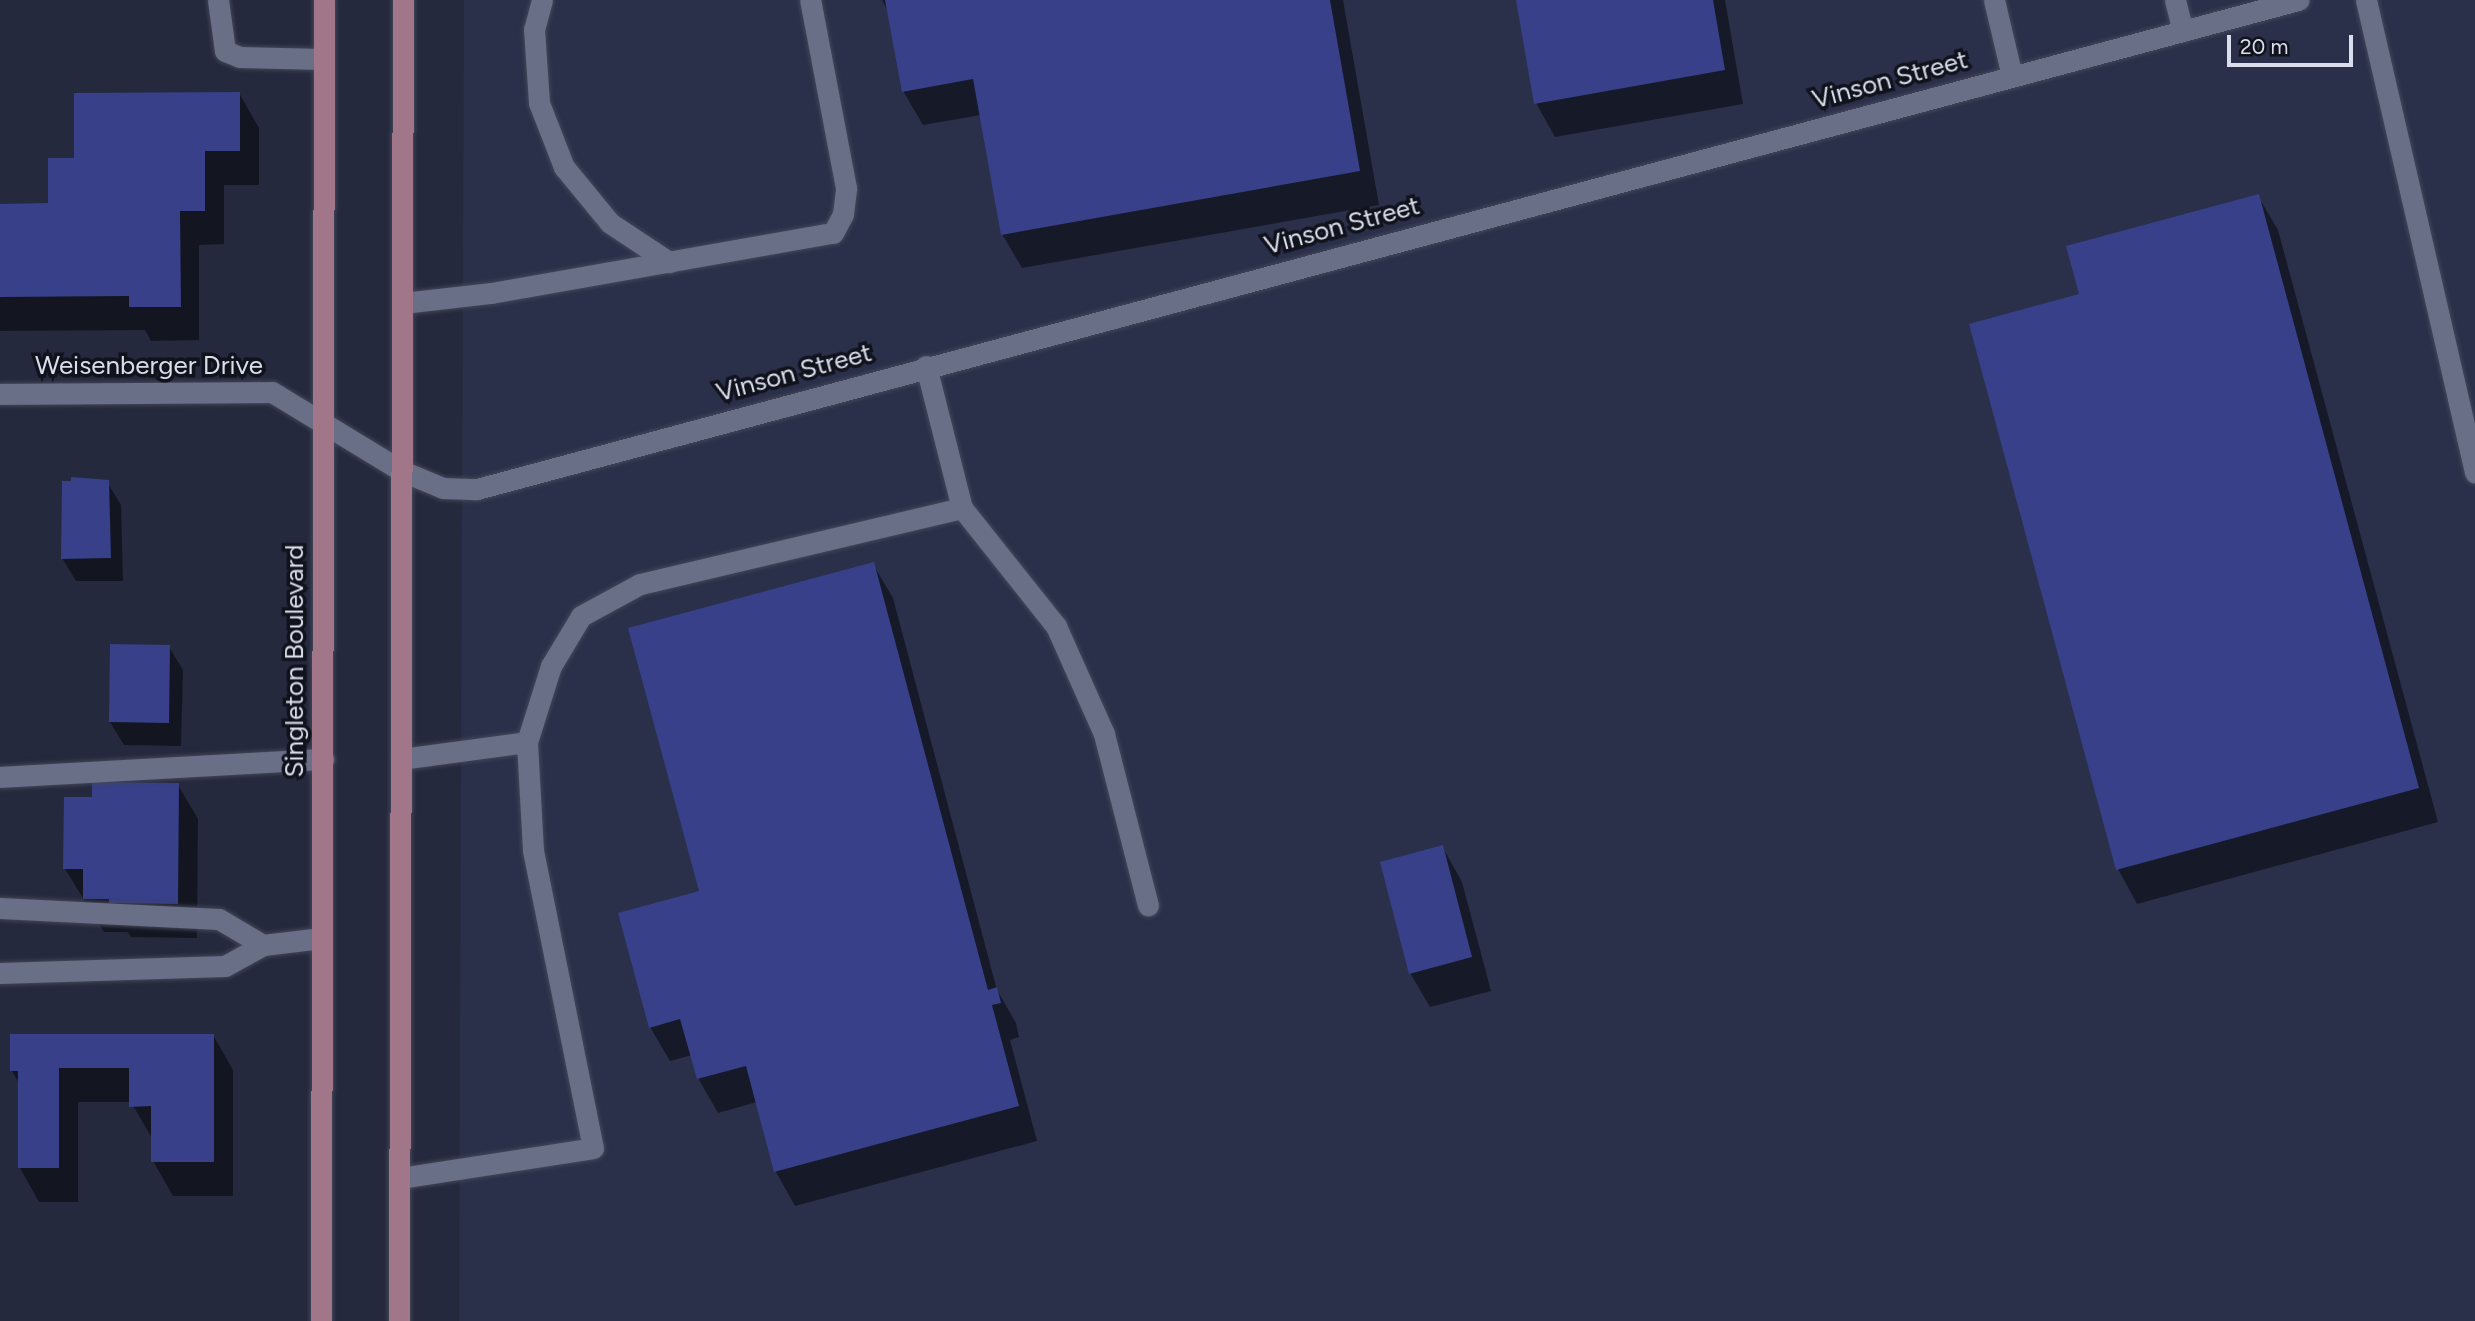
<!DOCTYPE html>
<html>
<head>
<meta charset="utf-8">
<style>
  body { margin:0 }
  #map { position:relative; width:2475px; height:1321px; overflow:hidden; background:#25293d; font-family:Figtree,sans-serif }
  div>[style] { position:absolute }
  .built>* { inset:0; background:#2a304a }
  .shadow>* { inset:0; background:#0007 }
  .building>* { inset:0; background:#374089 }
  .roads { filter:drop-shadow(0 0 2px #434658) drop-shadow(0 0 2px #434658) }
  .minor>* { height:21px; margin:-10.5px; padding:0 10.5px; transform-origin:10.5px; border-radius:10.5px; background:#696f87 }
  .major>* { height:21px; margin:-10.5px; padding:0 10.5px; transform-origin:10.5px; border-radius:10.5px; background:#a17689 }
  span { translate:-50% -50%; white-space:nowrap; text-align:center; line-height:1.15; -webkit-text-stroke:7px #10121c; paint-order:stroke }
  .street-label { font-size:26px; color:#dadeec }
  .scale { position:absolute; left:2227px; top:35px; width:126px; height:32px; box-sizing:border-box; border:4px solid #dadeec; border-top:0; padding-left:9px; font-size:21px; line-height:24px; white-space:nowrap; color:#dadeec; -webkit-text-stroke:5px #10121c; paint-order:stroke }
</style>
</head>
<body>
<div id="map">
  <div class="built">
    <div style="clip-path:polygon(464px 0,2475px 0,2475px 1321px,459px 1321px)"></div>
  </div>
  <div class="shadow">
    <div style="clip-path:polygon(882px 0,1343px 0,1379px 205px,1022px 268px,1002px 234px,981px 115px,923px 125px,903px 91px,890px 15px)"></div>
    <div style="clip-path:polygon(1517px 0,1725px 0,1743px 104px,1555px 137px,1536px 103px)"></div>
    <div style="clip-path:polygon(239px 93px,259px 128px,259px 185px,224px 185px,224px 244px,199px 245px,199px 340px,151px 341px,145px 330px,0 331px,0 205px,50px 205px,76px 159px)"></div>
    <div style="clip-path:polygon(2258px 196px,2278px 230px,2438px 822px,2137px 904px,2118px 869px,2081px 295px)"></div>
    <div style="clip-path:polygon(107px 482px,121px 505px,123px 581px,76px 581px,62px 558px)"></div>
    <div style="clip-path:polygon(873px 564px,893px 598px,997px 990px,1016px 1023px,1019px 1037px,1010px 1040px,1037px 1141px,795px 1206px,776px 1172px,757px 1102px,718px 1113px,698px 1078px,692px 1055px,670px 1061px,650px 1027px,701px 893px)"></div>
    <div style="clip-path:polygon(169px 647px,183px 670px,181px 746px,124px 745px,110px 722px)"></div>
    <div style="clip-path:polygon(178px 785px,198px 819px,197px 938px,131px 937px,128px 932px,104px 932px,65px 869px,94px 799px)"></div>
    <div style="clip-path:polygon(1443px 848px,1462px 882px,1491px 991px,1430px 1007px,1410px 973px)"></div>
    <div style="clip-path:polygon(213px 1035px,233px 1070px,233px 1196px,173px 1196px,153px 1161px,153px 1140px,131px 1102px,78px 1102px,78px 1202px,39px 1202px,20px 1168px,20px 1085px,12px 1071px)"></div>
  </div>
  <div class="building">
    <div style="clip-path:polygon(885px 0,1330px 0,1360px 171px,1001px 235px,973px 79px,902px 92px)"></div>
    <div style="clip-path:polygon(1516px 0,1713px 0,1725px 70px,1534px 104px)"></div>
    <div style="clip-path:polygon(240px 92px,240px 151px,205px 151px,205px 211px,180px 211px,181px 307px,129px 307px,129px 296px,0 297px,0 204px,48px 203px,48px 158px,74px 158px,74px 93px)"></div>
    <div style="clip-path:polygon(2259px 194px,2419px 788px,2116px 870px,1969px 324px,2079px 294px,2066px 246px)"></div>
    <div style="clip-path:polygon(71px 477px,109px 480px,111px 558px,61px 559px,62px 481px,71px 481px)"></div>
    <div style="clip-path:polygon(874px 562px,988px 990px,997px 987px,1001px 1003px,992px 1005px,1019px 1106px,774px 1172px,746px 1066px,697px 1079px,680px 1019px,649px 1028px,618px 913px,699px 891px,628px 628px)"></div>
    <div style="clip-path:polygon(110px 644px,170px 645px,169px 723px,109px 722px)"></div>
    <div style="clip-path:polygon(92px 782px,179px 783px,178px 904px,109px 903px,109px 899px,83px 899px,83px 869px,63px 869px,64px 797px,92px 797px)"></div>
    <div style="clip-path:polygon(1443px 845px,1472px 957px,1409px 974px,1380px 862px)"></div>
    <div style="clip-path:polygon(10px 1034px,214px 1034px,214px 1162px,151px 1162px,151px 1106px,129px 1107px,129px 1068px,59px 1068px,59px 1168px,18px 1168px,18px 1071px,10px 1071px)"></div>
  </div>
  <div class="roads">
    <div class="minor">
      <div style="left:218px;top:0;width:51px;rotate:82.2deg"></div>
      <div style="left:225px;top:51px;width:16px;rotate:22deg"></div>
      <div style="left:240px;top:57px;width:83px;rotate:1.4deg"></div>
      <div style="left:542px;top:0;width:30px;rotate:105deg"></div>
      <div style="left:534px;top:29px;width:74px;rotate:86.1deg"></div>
      <div style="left:539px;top:103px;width:69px;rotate:68.7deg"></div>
      <div style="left:564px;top:167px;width:72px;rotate:50.6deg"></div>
      <div style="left:610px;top:223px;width:71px;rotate:33.5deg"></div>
      <div style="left:1994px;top:0;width:78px;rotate:76.7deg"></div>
      <div style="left:2175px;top:0;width:32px;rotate:76deg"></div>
      <div style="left:2366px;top:0;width:485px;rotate:77deg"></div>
      <div style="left:403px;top:303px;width:89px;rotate:-6.5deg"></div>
      <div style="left:491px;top:293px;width:347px;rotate:-10deg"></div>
      <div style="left:833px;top:233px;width:21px;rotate:-62deg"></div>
      <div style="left:843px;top:214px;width:26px;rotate:-83deg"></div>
      <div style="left:846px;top:188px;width:191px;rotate:-100.8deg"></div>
      <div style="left:926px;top:366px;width:146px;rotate:75.8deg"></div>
      <div style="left:0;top:394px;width:272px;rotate:-0.4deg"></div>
      <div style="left:272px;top:392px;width:152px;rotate:31.3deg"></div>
      <div style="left:402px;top:471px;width:44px;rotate:22.5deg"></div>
      <div style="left:443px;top:488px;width:34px;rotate:2deg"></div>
      <div style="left:477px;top:489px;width:1886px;rotate:-15.03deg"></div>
      <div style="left:527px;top:742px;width:80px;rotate:-72.5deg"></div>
      <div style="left:551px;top:666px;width:58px;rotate:-59deg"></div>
      <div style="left:581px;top:616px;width:67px;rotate:-28.5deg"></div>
      <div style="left:640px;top:584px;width:331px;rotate:-13.3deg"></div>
      <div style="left:962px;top:508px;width:151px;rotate:51.5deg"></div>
      <div style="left:1056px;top:626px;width:118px;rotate:66deg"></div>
      <div style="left:1104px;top:734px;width:177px;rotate:75.6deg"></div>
      <div style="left:0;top:777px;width:324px;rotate:-3.2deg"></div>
      <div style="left:0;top:908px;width:219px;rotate:2.9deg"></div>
      <div style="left:219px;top:919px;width:51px;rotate:30.6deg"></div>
      <div style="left:263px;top:945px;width:59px;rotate:-6.8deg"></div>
      <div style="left:0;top:973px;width:225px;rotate:-1.8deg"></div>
      <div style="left:225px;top:966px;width:43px;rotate:-28.9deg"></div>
      <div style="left:400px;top:1178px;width:195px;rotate:-8.8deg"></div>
      <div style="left:593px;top:1148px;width:304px;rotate:-101.4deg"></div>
      <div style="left:533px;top:850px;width:108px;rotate:-93.2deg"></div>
      <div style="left:527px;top:742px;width:127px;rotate:172.3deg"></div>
    </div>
    <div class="major">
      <div style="left:321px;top:1321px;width:1321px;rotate:-89.87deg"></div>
      <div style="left:399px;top:1321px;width:1321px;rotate:-89.83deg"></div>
    </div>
  </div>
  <div class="street-label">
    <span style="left:1890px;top:80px;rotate:-15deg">Vinson Street</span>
    <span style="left:1342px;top:226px;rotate:-15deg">Vinson Street</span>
    <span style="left:149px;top:366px">Weisenberger Drive</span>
    <span style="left:794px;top:373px;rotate:-15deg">Vinson Street</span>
    <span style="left:295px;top:661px;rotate:-90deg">Singleton Boulevard</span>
  </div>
  <div class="scale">20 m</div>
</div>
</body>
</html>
